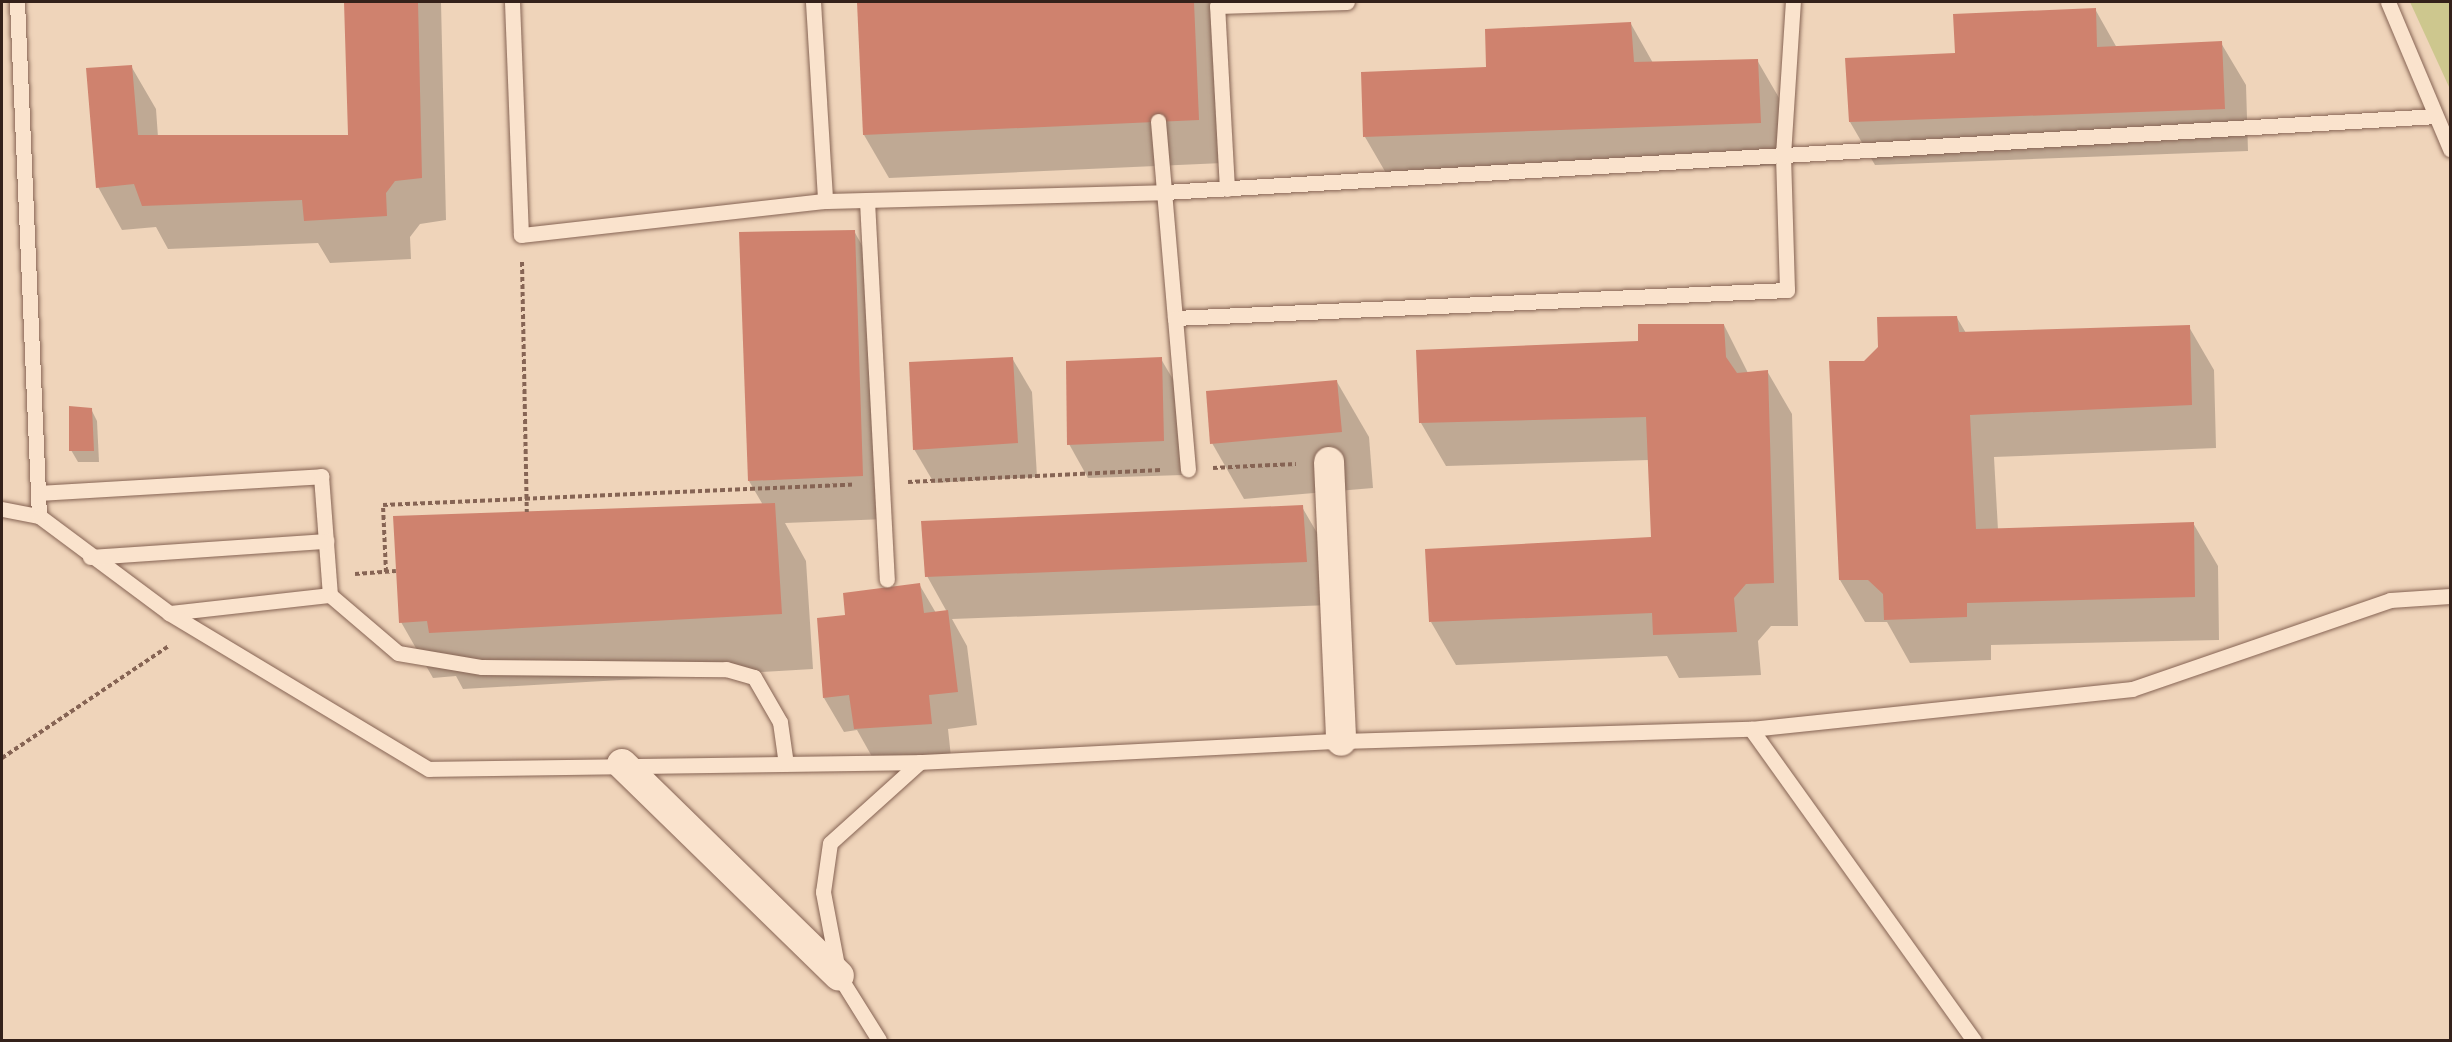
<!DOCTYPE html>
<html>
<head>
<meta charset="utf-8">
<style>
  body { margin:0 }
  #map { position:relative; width:2452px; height:1042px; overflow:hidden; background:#efd4ba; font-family:"Playfair Display",serif }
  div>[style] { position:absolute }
  .green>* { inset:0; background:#cdc78e }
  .shadow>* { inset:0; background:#0003 }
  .building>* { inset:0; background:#cf826e }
  .path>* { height:4px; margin-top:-2px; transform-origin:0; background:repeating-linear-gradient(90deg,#866454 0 4.5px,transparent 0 7.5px) }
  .roads { filter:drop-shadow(0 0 2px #866454) drop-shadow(0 0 2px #866454) }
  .service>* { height:15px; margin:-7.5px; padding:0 7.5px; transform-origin:7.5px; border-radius:7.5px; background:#fae3cd }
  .minor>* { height:30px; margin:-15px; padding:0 15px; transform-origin:15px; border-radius:15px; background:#fae3cd }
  span { translate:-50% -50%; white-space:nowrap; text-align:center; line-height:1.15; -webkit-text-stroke:4.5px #f6e0ca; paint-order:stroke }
  .frame { position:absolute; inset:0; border:3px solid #34211a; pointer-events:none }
</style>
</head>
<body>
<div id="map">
  <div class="green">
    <div style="clip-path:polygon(2410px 2px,2450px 2px,2450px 89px)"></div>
  </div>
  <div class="shadow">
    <div style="clip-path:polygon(345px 2px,441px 2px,446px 220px,420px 224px,410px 237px,411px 259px,330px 263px,318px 243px,168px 249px,156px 227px,122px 230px,98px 187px,131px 66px,156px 109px,158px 137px,349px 137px)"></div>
    <div style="clip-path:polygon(858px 2px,1215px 2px,1223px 163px,889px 178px,864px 135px)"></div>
    <div style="clip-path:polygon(2095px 9px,2117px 48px,2221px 43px,2246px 85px,2248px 151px,1875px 165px,1850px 122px,1957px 55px)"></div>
    <div style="clip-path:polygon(1631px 24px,1653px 63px,1757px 60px,1782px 103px,1785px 165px,1390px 180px,1365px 137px,1362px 74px,1488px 69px)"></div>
    <div style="clip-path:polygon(854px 231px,878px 274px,886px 519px,785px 523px,806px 561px,813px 669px,463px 689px,456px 676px,433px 678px,401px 622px,763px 505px,749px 481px)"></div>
    <div style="clip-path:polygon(1957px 318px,1966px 333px,2189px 327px,2214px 370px,2216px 448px,1994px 457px,1998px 530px,2193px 523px,2218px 566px,2219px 640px,1991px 645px,1991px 660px,1910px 663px,1887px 622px,1865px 622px,1840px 580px,1865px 362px)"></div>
    <div style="clip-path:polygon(1724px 325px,1748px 373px,1767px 371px,1792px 414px,1798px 626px,1771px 626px,1758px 641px,1761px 675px,1679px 678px,1667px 656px,1456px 665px,1431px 622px,1652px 539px,1649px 460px,1446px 466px,1421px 423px,1417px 352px,1640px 343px)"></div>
    <div style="clip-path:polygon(1012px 358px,1032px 392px,1037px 477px,934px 483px,914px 449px)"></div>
    <div style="clip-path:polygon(1161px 359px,1181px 393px,1183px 475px,1088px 478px,1069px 444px)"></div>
    <div style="clip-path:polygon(1337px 382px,1369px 437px,1373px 488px,1244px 499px,1212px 443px)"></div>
    <div style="clip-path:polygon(91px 409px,97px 421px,99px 462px,78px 462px,71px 450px)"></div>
    <div style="clip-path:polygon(1302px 507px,1327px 550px,1331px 605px,952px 619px,967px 646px,977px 725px,948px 729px,951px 757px,875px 762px,857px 730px,844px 732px,824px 698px,846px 616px,919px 584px,936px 613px,947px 612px,927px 576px)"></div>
  </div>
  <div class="building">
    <div style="clip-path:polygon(344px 2px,418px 2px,422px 178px,395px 181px,386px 193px,387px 216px,304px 221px,302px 200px,142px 206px,134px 184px,96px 188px,86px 68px,132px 65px,138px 135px,348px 135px)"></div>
    <div style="clip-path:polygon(857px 2px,1194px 2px,1199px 120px,863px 135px)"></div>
    <div style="clip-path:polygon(2096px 8px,2097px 47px,2222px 41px,2225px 109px,1849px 122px,1845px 58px,1955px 53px,1953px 14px)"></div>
    <div style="clip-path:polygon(1631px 22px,1634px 62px,1758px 59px,1761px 123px,1363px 137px,1361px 72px,1486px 67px,1485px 29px)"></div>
    <div style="clip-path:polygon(855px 230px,863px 476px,748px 481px,739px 232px)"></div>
    <div style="clip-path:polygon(1957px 316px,1959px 332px,2190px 325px,2192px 405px,1970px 415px,1976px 529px,2194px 522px,2195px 597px,1967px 603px,1967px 617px,1884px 620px,1883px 594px,1868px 580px,1839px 580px,1829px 361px,1864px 361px,1878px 347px,1877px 317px)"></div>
    <div style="clip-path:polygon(1638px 324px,1724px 324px,1726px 357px,1737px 373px,1768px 370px,1774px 583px,1746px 584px,1734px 598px,1737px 632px,1653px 635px,1652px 613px,1429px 622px,1425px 549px,1651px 537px,1646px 417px,1419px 423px,1416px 350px,1638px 341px)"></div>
    <div style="clip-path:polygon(1013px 357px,1018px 443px,913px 450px,909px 362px)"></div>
    <div style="clip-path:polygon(1162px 357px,1164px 441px,1067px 445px,1066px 361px)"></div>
    <div style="clip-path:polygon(1337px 380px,1342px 432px,1210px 444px,1206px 391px)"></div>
    <div style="clip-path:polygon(69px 406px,92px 408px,94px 451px,69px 451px)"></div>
    <div style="clip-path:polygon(775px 503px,782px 614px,429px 633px,427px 621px,399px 623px,393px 516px)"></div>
    <div style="clip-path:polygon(1303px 505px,1307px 562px,925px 577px,921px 521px)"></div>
    <div style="clip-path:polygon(920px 583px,924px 613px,948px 610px,958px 692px,929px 695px,932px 724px,854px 729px,849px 695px,823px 698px,817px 618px,845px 615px,843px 593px)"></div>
  </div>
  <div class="path">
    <div style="left:522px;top:262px;width:250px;rotate:88.9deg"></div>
    <div style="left:1213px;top:468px;width:83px;rotate:-2.8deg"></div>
    <div style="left:908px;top:482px;width:253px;rotate:-2.7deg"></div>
    <div style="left:386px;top:572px;width:67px;rotate:-92.6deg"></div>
    <div style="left:383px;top:505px;width:472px;rotate:-2.5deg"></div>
    <div style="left:355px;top:574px;width:41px;rotate:-4.2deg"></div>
    <div style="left:2px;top:758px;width:202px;rotate:-33.9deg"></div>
  </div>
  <div class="roads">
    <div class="service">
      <div style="left:17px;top:2px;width:514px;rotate:87.55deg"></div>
      <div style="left:512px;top:2px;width:233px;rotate:87.8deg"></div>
      <div style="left:521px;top:235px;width:306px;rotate:-6.4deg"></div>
      <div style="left:825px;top:201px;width:340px;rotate:-1.5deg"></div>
      <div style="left:1165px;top:192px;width:1272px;rotate:-3.42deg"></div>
      <div style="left:813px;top:2px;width:199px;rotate:86.5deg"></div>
      <div style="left:2388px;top:2px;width:160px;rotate:67.1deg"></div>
      <div style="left:1158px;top:121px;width:198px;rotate:85.1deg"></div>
      <div style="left:1175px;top:318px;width:613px;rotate:-2.62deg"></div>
      <div style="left:1787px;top:290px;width:135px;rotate:-91.7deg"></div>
      <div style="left:1783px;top:155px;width:153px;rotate:-86.3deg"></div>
      <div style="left:1227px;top:189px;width:183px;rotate:-93.1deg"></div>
      <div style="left:1217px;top:6px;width:130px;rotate:-1.8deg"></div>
      <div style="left:867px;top:201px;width:379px;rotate:87deg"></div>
      <div style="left:1175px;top:318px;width:152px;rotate:85.1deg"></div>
      <div style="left:38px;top:493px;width:284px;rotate:-3.4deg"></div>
      <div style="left:321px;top:476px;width:119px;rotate:85.7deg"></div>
      <div style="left:330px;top:595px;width:162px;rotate:173.6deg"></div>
      <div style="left:2px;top:509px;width:38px;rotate:11deg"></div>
      <div style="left:39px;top:516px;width:162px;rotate:36.7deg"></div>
      <div style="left:169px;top:613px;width:303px;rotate:31deg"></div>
      <div style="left:429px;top:769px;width:491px;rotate:-0.8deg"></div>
      <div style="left:920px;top:762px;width:422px;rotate:-2.9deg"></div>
      <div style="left:1341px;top:741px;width:410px;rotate:-1.7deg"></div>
      <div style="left:1751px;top:729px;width:383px;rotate:-6deg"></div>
      <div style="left:2132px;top:689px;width:273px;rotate:-19deg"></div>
      <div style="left:2390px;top:600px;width:60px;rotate:-3.8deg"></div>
      <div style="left:90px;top:557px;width:237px;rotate:-3.9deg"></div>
      <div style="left:330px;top:595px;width:89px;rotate:40.5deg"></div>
      <div style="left:398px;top:653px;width:85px;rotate:9.5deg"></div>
      <div style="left:482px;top:667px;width:244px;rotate:0.5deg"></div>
      <div style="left:726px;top:669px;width:29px;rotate:16deg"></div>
      <div style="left:754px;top:677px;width:52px;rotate:60deg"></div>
      <div style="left:780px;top:722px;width:42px;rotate:81.9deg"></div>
      <div style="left:1751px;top:729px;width:383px;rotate:54.4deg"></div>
      <div style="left:879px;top:1040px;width:75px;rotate:-122deg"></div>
      <div style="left:839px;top:976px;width:86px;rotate:-100.8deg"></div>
      <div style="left:823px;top:892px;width:49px;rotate:-81.9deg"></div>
      <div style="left:830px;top:843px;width:121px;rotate:-42deg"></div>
    </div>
    <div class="minor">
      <div style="left:1329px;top:462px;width:279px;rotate:87.5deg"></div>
      <div style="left:622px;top:764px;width:303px;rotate:44.3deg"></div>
    </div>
  </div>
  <div class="frame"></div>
</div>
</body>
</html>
